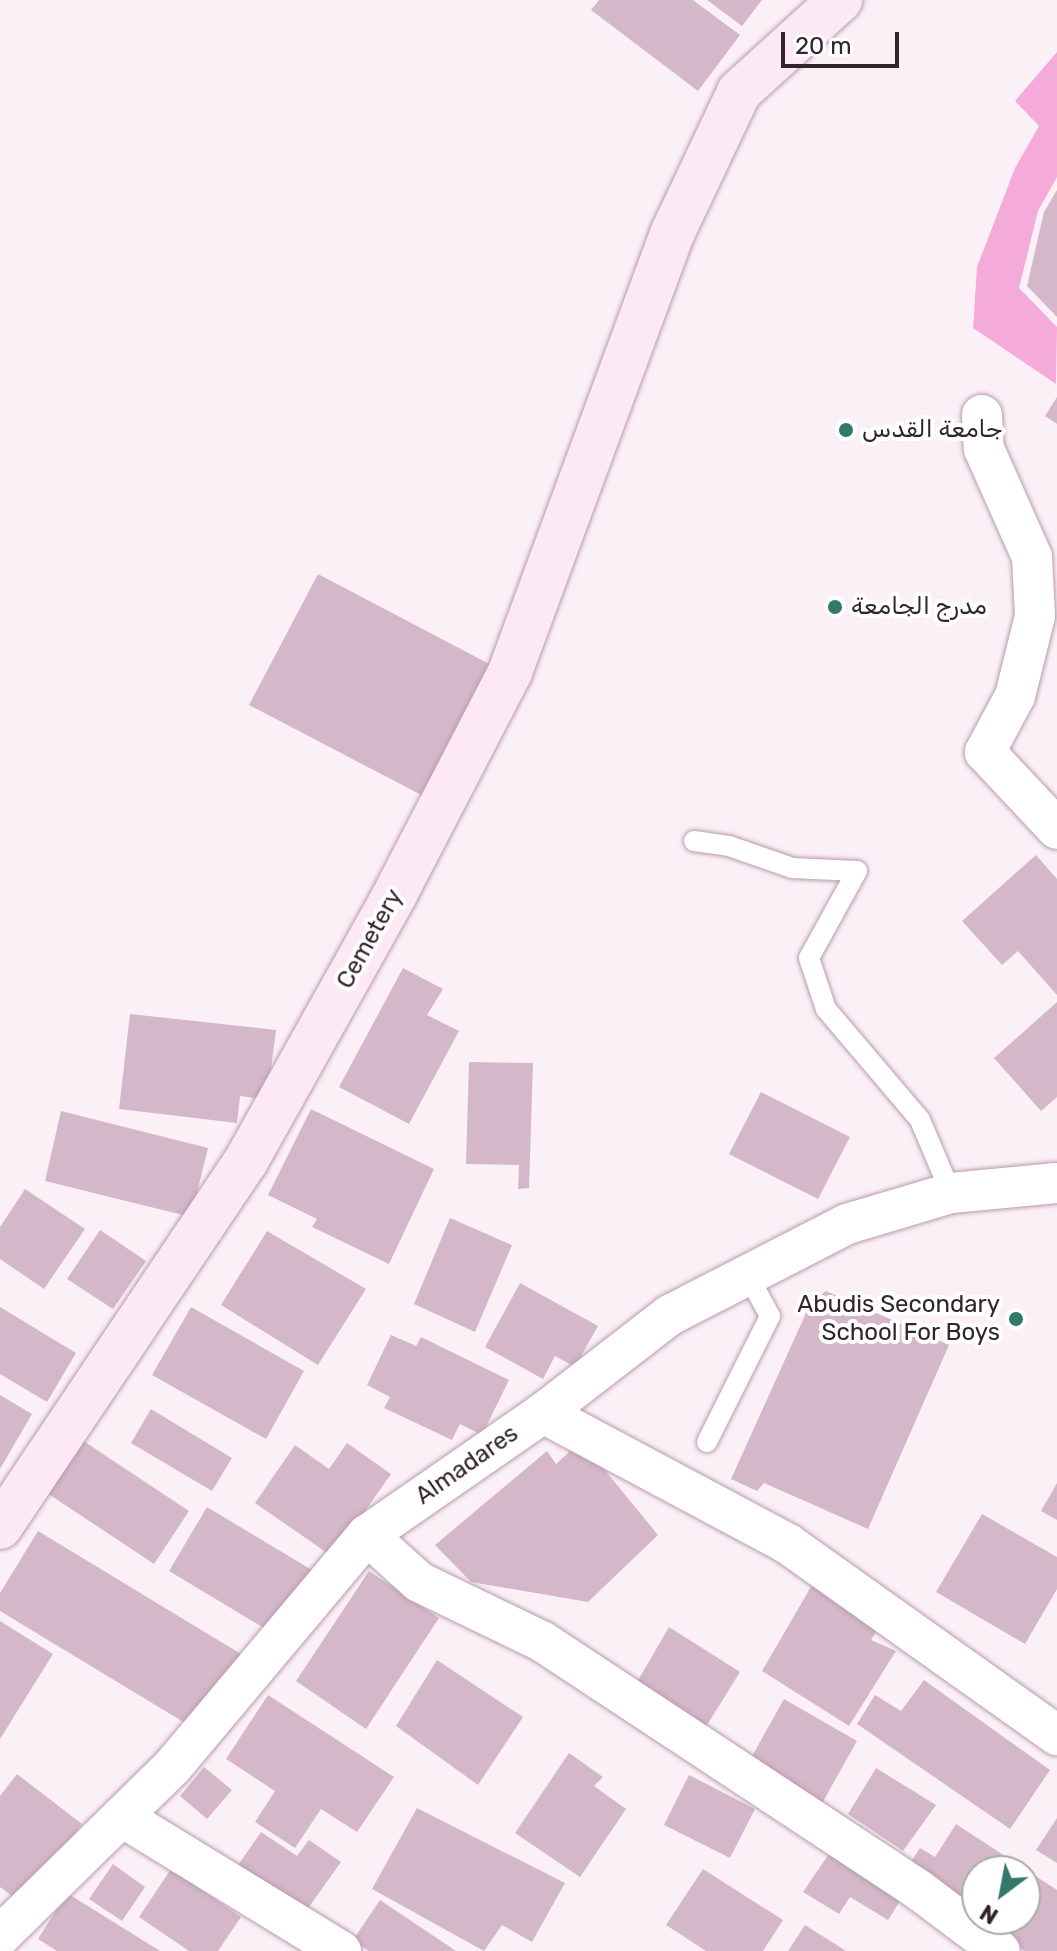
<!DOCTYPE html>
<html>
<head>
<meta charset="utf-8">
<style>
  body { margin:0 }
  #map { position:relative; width:1057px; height:1951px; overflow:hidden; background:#fcf0f7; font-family:Rubik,Cairo,sans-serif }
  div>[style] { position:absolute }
  .green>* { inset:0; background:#f4abd9 }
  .building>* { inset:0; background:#d4b7c9 }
  .roads { filter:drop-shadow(0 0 2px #b89cad) drop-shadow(0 0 2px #b89cad) }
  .lane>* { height:20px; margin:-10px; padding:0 10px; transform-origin:10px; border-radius:10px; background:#fff }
  .street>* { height:40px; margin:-20px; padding:0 20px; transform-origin:20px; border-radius:20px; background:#fff }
  .secondary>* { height:44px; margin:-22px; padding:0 22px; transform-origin:22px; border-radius:22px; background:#fde8f5 }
  .dots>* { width:22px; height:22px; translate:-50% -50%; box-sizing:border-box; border:4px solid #fff; border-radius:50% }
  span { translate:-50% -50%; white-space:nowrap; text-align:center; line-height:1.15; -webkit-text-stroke:8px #fff; paint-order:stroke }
  .poi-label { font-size:24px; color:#31252c }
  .left { translate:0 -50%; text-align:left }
  .right { translate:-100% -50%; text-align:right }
  .street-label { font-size:24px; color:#31252c }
  .north { position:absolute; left:961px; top:1855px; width:80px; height:80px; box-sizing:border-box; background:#fff; border:2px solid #ada8ab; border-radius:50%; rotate:212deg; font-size:22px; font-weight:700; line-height:32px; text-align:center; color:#31252c }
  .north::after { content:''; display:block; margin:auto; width:28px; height:36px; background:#33786c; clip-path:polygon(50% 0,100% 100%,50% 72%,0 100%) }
  .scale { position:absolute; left:781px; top:32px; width:118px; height:36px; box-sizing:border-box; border:4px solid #31252c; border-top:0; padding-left:10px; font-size:24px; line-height:28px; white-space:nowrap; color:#31252c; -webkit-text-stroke:6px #fff; paint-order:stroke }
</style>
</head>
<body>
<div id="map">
  <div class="green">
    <div style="clip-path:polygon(1057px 52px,1057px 177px,1038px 211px,1019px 288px,1057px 327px,1056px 384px,973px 328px,977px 267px,1015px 168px,1039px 126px,1015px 101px)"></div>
  </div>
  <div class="building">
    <div style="clip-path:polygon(599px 0,693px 0,740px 35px,698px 91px,591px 10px)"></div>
    <div style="clip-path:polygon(707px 0,762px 0,742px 26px)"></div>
    <div style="clip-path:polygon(1057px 190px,1057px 317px,1027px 286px,1044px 212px)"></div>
    <div style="clip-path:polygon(1057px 397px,1057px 424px,1045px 416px)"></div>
    <div style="clip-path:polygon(318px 574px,495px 667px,427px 798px,249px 705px)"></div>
    <div style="clip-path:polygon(1036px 855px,1057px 879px,1057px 995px,1018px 951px,1002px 965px,962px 921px)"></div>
    <div style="clip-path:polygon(403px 968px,443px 989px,427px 1015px,459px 1031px,409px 1124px,339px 1087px)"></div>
    <div style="clip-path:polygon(1057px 1002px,1057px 1097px,1041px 1111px,994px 1058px)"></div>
    <div style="clip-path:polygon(130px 1014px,276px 1030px,267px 1100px,240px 1096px,237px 1123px,119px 1109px)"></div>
    <div style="clip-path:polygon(469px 1062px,533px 1063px,529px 1188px,518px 1189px,519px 1165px,466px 1164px)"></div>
    <div style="clip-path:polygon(761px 1092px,850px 1137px,818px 1199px,729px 1154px)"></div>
    <div style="clip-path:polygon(311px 1109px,434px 1169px,389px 1264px,312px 1227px,317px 1219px,268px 1195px)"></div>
    <div style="clip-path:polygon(61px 1111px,208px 1148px,191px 1217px,45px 1181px)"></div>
    <div style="clip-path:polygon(25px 1189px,85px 1229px,44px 1289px,0 1259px,0 1227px)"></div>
    <div style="clip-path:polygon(450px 1218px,512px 1245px,475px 1332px,414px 1304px)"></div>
    <div style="clip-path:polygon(100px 1230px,146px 1261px,113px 1309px,67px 1279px)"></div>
    <div style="clip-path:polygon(267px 1231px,366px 1289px,318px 1365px,221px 1305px)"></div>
    <div style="clip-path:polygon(520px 1283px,598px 1326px,575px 1367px,555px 1356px,543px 1379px,485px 1347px)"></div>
    <div style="clip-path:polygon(826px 1291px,949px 1345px,868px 1529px,764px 1483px,757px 1491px,731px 1479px,811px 1302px)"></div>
    <div style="clip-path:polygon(0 1307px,76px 1353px,47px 1402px,0 1374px)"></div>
    <div style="clip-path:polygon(191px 1307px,304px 1371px,266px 1439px,152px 1375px)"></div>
    <div style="clip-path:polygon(391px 1335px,416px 1346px,421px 1337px,509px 1380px,482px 1435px,460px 1424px,452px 1440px,384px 1408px,390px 1397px,367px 1385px)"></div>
    <div style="clip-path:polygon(0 1395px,32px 1414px,0 1469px)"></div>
    <div style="clip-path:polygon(151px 1409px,232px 1458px,212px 1491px,131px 1443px)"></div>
    <div style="clip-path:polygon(82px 1440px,189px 1511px,154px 1564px,47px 1493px)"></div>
    <div style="clip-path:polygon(581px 1441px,658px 1535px,588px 1602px,471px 1582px,435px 1545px,547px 1451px,556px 1464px)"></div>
    <div style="clip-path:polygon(347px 1443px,391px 1474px,333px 1557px,255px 1503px,295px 1445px,329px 1469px)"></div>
    <div style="clip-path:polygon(1057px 1483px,1057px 1520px,1041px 1511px)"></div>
    <div style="clip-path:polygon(207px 1507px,312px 1570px,274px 1634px,169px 1571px)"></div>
    <div style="clip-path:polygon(982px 1514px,1057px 1557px,1057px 1589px,1025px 1644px,936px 1592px)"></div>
    <div style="clip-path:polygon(38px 1531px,241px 1654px,195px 1729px,0 1611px,0 1593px)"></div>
    <div style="clip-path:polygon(369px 1571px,439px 1618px,366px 1729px,296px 1681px)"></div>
    <div style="clip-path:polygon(812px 1585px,879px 1627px,871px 1640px,896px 1651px,849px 1726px,762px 1671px)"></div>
    <div style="clip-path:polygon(0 1621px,53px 1654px,0 1739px)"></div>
    <div style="clip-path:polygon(669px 1627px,740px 1672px,702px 1733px,633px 1689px)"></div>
    <div style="clip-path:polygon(437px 1660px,523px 1717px,478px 1785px,396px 1726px)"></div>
    <div style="clip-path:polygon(924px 1680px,1050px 1770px,1010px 1829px,857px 1724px,875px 1695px,901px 1711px)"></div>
    <div style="clip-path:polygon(268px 1695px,394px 1777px,357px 1832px,321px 1809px,295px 1848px,255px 1822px,275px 1791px,226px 1759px)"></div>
    <div style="clip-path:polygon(784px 1699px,857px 1741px,820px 1807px,747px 1765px)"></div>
    <div style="clip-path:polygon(569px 1753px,603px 1777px,594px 1786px,626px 1809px,580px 1877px,515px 1833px)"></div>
    <div style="clip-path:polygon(204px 1767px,232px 1790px,207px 1819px,180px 1796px)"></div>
    <div style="clip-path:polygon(876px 1768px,936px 1805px,903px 1851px,848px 1814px)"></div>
    <div style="clip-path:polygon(17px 1774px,82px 1824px,21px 1903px,0 1887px,0 1796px)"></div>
    <div style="clip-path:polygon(689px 1775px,755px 1809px,730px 1858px,664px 1825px)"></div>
    <div style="clip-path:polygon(417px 1808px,565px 1883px,532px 1942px,502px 1925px,484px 1951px,372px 1889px)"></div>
    <div style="clip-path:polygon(1057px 1818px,1057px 1863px,1036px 1850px)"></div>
    <div style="clip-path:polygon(956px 1824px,1057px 1890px,1057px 1951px,1025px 1951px,977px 1919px,1025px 1919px,1025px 1871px,977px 1871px,977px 1919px,905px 1871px,920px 1848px,935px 1857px)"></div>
    <div style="clip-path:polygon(261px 1832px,297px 1856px,309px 1840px,341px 1862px,304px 1914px,236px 1868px)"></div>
    <div style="clip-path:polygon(837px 1842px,909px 1887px,888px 1920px,850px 1897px,839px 1914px,803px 1892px)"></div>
    <div style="clip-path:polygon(113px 1864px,145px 1887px,122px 1921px,89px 1899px)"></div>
    <div style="clip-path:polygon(171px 1869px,241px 1917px,218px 1951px,189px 1951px,139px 1917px)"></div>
    <div style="clip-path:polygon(703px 1869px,783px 1920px,763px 1951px,706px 1951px,666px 1925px)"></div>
    <div style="clip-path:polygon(67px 1893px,160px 1951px,57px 1951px,38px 1939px)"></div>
    <div style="clip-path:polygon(380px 1900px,456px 1951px,369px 1951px,353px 1940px)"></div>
    <div style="clip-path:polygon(805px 1925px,846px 1951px,788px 1951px)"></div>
  </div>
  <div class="roads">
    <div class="lane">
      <div style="left:694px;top:841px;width:35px;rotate:8deg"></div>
      <div style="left:729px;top:846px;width:67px;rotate:19.2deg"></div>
      <div style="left:792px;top:868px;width:65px;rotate:2.6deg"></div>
      <div style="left:857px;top:871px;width:99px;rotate:118.9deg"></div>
      <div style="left:809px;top:958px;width:54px;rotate:71.6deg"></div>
      <div style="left:826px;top:1009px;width:145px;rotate:49.7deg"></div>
      <div style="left:920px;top:1120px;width:79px;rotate:67deg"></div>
      <div style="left:707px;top:1442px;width:141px;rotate:-63.4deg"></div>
      <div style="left:770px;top:1316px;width:50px;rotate:-118.6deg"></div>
    </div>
    <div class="street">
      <div style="left:982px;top:415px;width:34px;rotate:87deg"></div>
      <div style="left:984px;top:449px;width:118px;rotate:66deg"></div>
      <div style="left:1032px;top:557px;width:59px;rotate:87.1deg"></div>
      <div style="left:1035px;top:616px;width:82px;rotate:104deg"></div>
      <div style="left:1015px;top:696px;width:64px;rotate:118.2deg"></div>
      <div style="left:985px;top:752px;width:105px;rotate:46.9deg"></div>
      <div style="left:543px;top:1413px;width:278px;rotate:28.1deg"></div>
      <div style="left:788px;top:1544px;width:330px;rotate:35.4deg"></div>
      <div style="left:367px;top:1535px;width:70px;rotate:42.1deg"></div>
      <div style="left:419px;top:1582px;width:138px;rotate:25.8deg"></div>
      <div style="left:543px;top:1642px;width:450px;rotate:33.4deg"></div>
      <div style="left:919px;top:1890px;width:101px;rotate:37deg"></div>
      <div style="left:122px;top:1817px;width:257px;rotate:31.5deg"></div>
      <div style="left:0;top:1936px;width:243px;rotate:-44.5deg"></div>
      <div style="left:173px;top:1766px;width:302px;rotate:-50deg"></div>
      <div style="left:367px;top:1535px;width:214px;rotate:-34.7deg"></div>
      <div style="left:543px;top:1413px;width:160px;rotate:-37.7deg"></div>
      <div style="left:670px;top:1315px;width:199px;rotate:-27.2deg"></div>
      <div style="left:847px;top:1224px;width:109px;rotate:-16.6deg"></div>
      <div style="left:951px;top:1193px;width:106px;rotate:-5.4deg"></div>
    </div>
    <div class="secondary">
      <div style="left:0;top:1527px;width:441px;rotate:-56.1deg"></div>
      <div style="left:246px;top:1161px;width:306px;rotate:-60.8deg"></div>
      <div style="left:395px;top:894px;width:250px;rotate:-62.6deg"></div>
      <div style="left:510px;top:672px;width:467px;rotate:-69.7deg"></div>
      <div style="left:672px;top:234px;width:157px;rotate:-64.7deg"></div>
      <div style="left:739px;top:92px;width:137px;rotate:-42.3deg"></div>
    </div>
  </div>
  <div class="dots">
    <div style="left:846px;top:430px;background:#33786c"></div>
    <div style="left:835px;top:607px;background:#33786c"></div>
    <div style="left:1016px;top:1319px;background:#33786c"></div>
  </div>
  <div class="poi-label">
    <span class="left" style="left:862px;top:430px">جامعة القدس</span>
    <span class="left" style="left:851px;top:607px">مدرج الجامعة</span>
    <span class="right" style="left:1000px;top:1319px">Abudis Secondary<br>School For Boys</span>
  </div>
  <div class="street-label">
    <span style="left:370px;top:939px;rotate:-61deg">Cemetery</span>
    <span style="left:467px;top:1465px;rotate:-35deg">Almadares</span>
  </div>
  <div class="north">N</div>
  <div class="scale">20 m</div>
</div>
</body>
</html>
